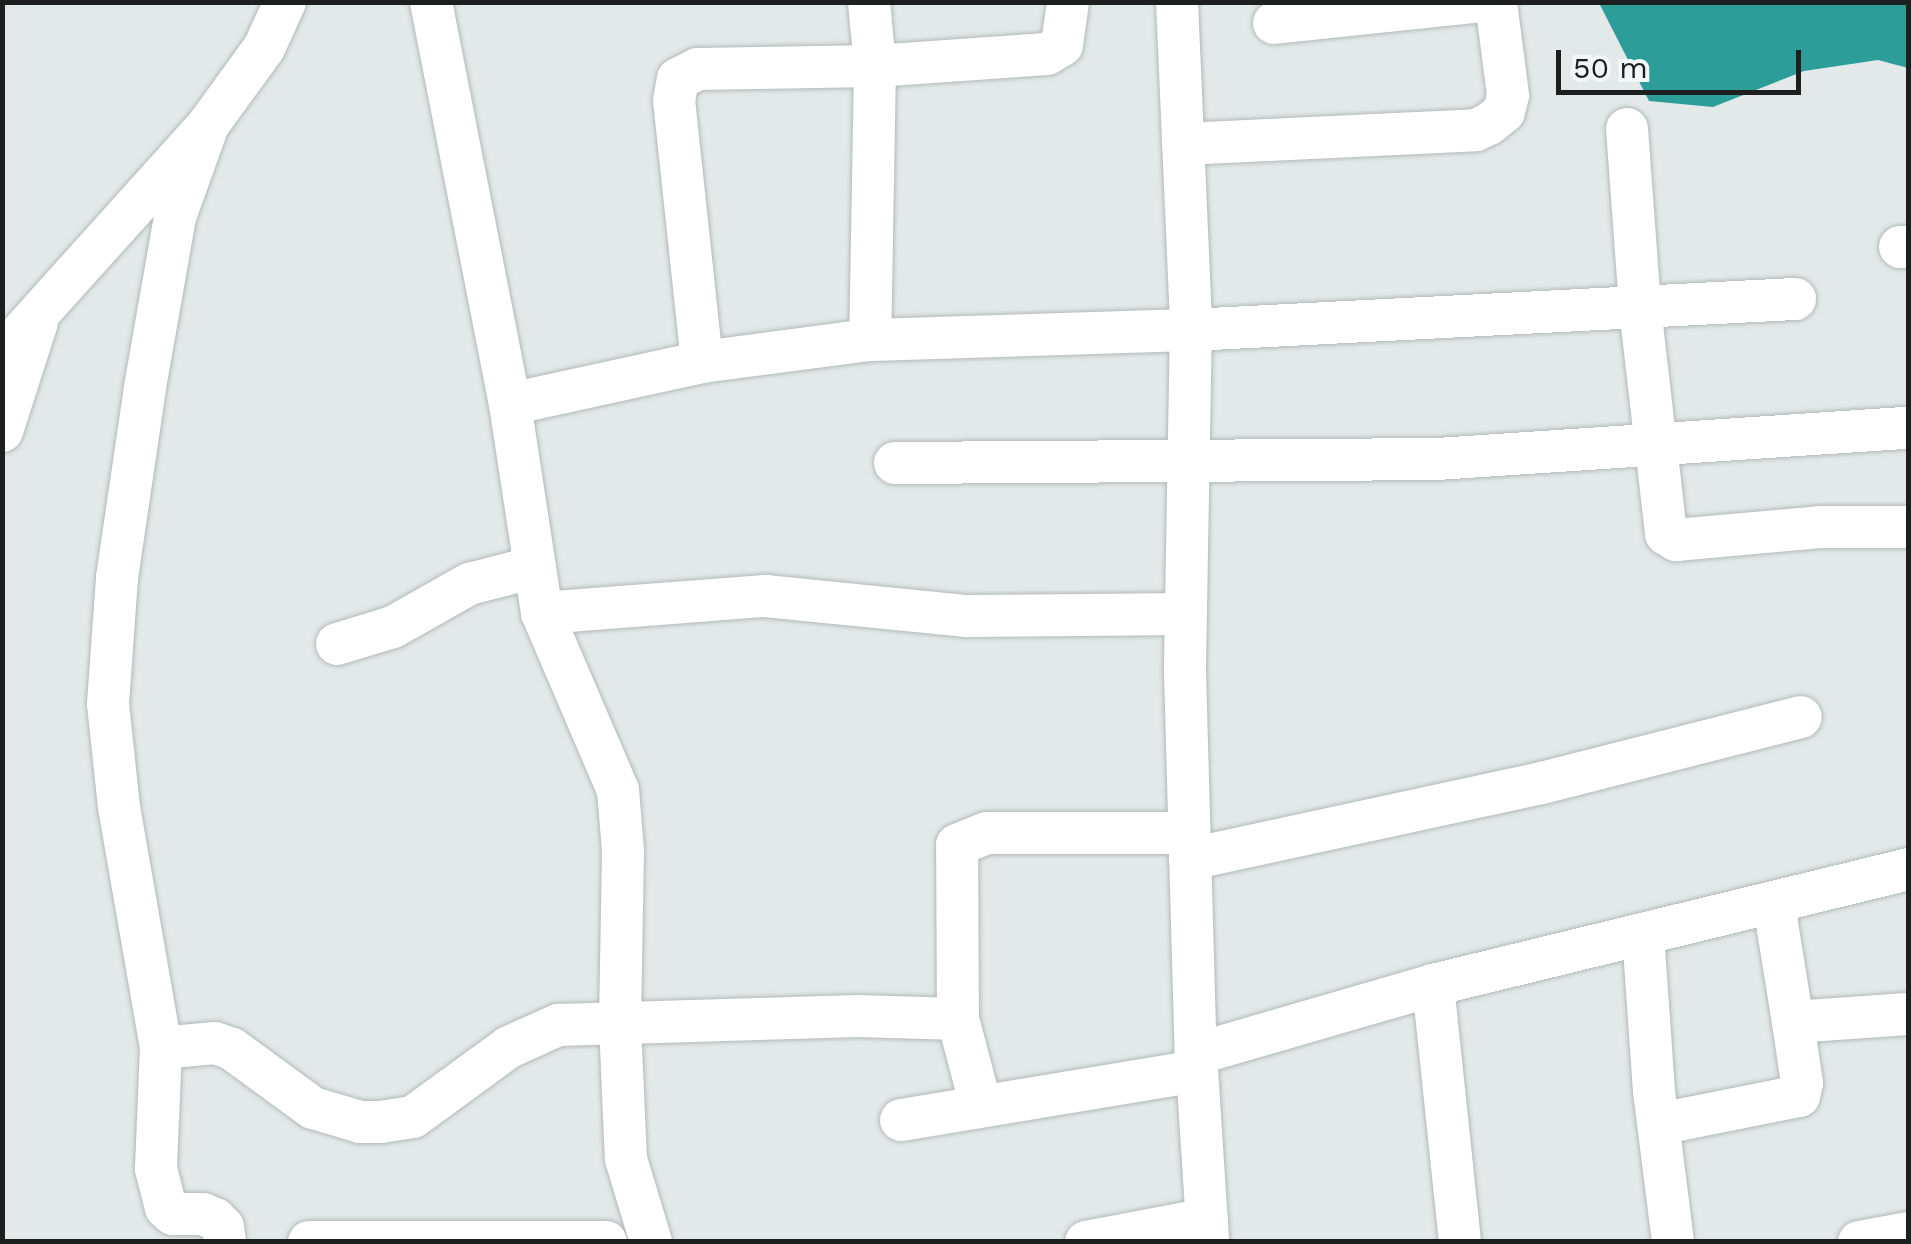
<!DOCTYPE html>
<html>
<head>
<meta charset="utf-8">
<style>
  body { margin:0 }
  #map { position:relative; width:1911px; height:1244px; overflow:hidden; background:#e3e9e9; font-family:"Work Sans",sans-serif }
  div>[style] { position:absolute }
  .water>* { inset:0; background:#2d9d9a }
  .roads { filter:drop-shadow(0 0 2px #b3b9b9) drop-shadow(0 0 2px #b3b9b9) }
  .minor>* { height:42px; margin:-21px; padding:0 21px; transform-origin:21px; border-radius:21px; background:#fff }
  span { translate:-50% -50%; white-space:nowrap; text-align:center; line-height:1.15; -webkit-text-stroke:10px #f1f7f6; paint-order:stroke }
  .frame { position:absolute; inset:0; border:5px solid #1d1f1f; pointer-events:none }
  .scale { position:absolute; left:1556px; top:50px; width:245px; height:45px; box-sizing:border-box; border:5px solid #1d1f1f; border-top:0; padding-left:12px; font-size:30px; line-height:35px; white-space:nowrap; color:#1d1f1f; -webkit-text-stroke:8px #f1f7f6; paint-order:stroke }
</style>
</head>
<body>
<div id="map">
  <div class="water">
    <div style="clip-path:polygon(1599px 3px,1908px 3px,1908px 68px,1878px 60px,1804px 71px,1713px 107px,1649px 101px)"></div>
  </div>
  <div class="roads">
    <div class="minor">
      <div style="left:431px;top:2px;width:410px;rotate:78.9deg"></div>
      <div style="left:510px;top:404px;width:211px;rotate:81.3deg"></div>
      <div style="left:542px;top:613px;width:193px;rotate:66.8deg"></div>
      <div style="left:618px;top:790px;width:61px;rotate:85.3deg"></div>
      <div style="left:623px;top:851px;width:173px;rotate:91deg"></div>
      <div style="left:620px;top:1024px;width:135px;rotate:87.5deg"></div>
      <div style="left:626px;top:1159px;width:87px;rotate:73.2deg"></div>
      <div style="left:869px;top:2px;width:64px;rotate:84.6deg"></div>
      <div style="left:875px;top:66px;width:274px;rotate:91deg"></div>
      <div style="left:1177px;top:2px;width:320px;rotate:87.5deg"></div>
      <div style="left:1191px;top:322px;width:350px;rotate:91deg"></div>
      <div style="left:1185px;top:672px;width:382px;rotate:88.4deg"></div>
      <div style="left:1196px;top:1054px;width:188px;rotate:86.3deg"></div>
      <div style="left:1274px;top:23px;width:200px;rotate:-6deg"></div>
      <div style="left:208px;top:125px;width:98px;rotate:109.7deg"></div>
      <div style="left:175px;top:217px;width:174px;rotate:100deg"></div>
      <div style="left:145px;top:388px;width:192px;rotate:98.4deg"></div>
      <div style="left:117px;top:578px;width:126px;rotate:94.1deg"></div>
      <div style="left:108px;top:704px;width:104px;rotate:83.9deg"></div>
      <div style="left:119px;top:807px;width:245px;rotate:80.1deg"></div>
      <div style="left:161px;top:1048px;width:121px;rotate:92.4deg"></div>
      <div style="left:156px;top:1169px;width:40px;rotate:75.6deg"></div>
      <div style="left:166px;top:1208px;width:9px;rotate:41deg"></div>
      <div style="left:173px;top:1214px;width:30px"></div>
      <div style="left:203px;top:1214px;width:13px;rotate:23deg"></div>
      <div style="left:215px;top:1219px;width:11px;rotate:45deg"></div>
      <div style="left:223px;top:1227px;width:15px;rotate:82deg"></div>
      <div style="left:1627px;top:129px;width:179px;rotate:85.8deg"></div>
      <div style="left:1640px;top:308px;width:227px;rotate:83.4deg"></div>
      <div style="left:1666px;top:534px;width:12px;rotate:31deg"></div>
      <div style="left:1676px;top:540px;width:147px;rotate:-5.1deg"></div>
      <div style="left:1822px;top:527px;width:86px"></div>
      <div style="left:1183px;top:144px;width:293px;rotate:-2.7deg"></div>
      <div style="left:1476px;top:130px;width:14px;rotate:-25deg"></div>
      <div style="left:1489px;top:124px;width:19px;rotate:-39deg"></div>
      <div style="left:1504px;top:112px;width:17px;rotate:-77deg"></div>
      <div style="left:1508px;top:95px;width:94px;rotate:-97.4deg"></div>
      <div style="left:1900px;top:247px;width:8px"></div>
      <div style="left:2px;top:354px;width:308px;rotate:-48deg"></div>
      <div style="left:208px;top:125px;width:95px;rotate:-54deg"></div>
      <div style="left:264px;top:48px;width:51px;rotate:-65.5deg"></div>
      <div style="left:702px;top:362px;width:262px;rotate:-96.1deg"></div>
      <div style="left:674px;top:101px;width:22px;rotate:-80deg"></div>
      <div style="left:678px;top:79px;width:22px;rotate:-27deg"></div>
      <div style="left:698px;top:69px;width:177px;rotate:-1deg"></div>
      <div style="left:875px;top:66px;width:172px;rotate:-4deg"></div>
      <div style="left:1047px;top:54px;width:17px;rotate:-31deg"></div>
      <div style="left:1062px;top:45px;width:43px;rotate:-82.1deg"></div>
      <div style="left:510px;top:404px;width:197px;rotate:-12.3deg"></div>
      <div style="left:702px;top:362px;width:169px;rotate:-7.5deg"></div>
      <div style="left:870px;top:340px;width:321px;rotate:-1.8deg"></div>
      <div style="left:1191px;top:330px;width:605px;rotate:-2.94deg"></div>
      <div style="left:2px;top:431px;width:114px;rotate:-72.2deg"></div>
      <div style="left:895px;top:463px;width:542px;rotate:-0.42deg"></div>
      <div style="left:1437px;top:459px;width:472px;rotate:-3.8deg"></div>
      <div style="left:542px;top:613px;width:224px;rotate:-4.4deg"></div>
      <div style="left:765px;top:596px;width:203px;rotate:5.7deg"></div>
      <div style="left:967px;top:616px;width:219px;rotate:-0.5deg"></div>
      <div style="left:337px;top:644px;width:59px;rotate:-16.9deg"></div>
      <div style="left:393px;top:627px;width:87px;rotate:-29.5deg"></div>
      <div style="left:469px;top:584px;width:68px;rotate:-14.4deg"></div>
      <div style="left:1190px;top:859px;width:360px;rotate:-12.2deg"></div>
      <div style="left:1542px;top:783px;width:267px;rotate:-14.3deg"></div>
      <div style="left:1774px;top:905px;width:119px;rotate:80.8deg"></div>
      <div style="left:1793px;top:1022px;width:115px;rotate:-4deg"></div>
      <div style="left:1643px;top:934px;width:157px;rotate:86deg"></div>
      <div style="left:1654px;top:1091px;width:152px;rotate:82.8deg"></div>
      <div style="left:1433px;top:985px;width:258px;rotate:84deg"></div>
      <div style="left:161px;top:1048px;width:54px;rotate:-5.3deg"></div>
      <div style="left:215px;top:1043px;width:18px;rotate:19deg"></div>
      <div style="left:232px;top:1049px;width:100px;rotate:36.1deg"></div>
      <div style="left:313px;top:1108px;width:49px;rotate:16.6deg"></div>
      <div style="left:360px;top:1122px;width:21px"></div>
      <div style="left:381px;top:1122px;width:32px;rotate:-9deg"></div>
      <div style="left:413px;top:1117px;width:119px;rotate:-36.1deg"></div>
      <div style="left:509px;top:1047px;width:54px;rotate:-24.2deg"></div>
      <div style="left:558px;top:1025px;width:300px;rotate:-1.7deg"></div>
      <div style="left:858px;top:1016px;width:100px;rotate:1.7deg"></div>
      <div style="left:1196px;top:1054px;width:247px;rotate:-16.2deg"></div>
      <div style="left:1433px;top:985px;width:489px;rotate:-13.7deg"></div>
      <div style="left:981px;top:1106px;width:90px;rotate:-104.8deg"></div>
      <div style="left:958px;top:1019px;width:174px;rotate:-90.3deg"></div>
      <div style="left:957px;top:845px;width:32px;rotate:-22deg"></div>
      <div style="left:987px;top:833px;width:202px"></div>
      <div style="left:901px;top:1120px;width:300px;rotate:-9.4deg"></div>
      <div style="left:1659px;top:1124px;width:143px;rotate:-11.3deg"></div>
      <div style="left:1799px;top:1096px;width:13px;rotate:-77deg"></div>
      <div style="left:1802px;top:1083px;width:62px;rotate:-98.4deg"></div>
      <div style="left:309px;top:1242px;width:297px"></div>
      <div style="left:1086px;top:1242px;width:123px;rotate:-10.8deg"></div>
      <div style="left:1859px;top:1242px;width:50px;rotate:-10.4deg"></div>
    </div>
  </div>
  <div class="frame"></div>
  <div class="scale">50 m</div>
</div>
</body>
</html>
